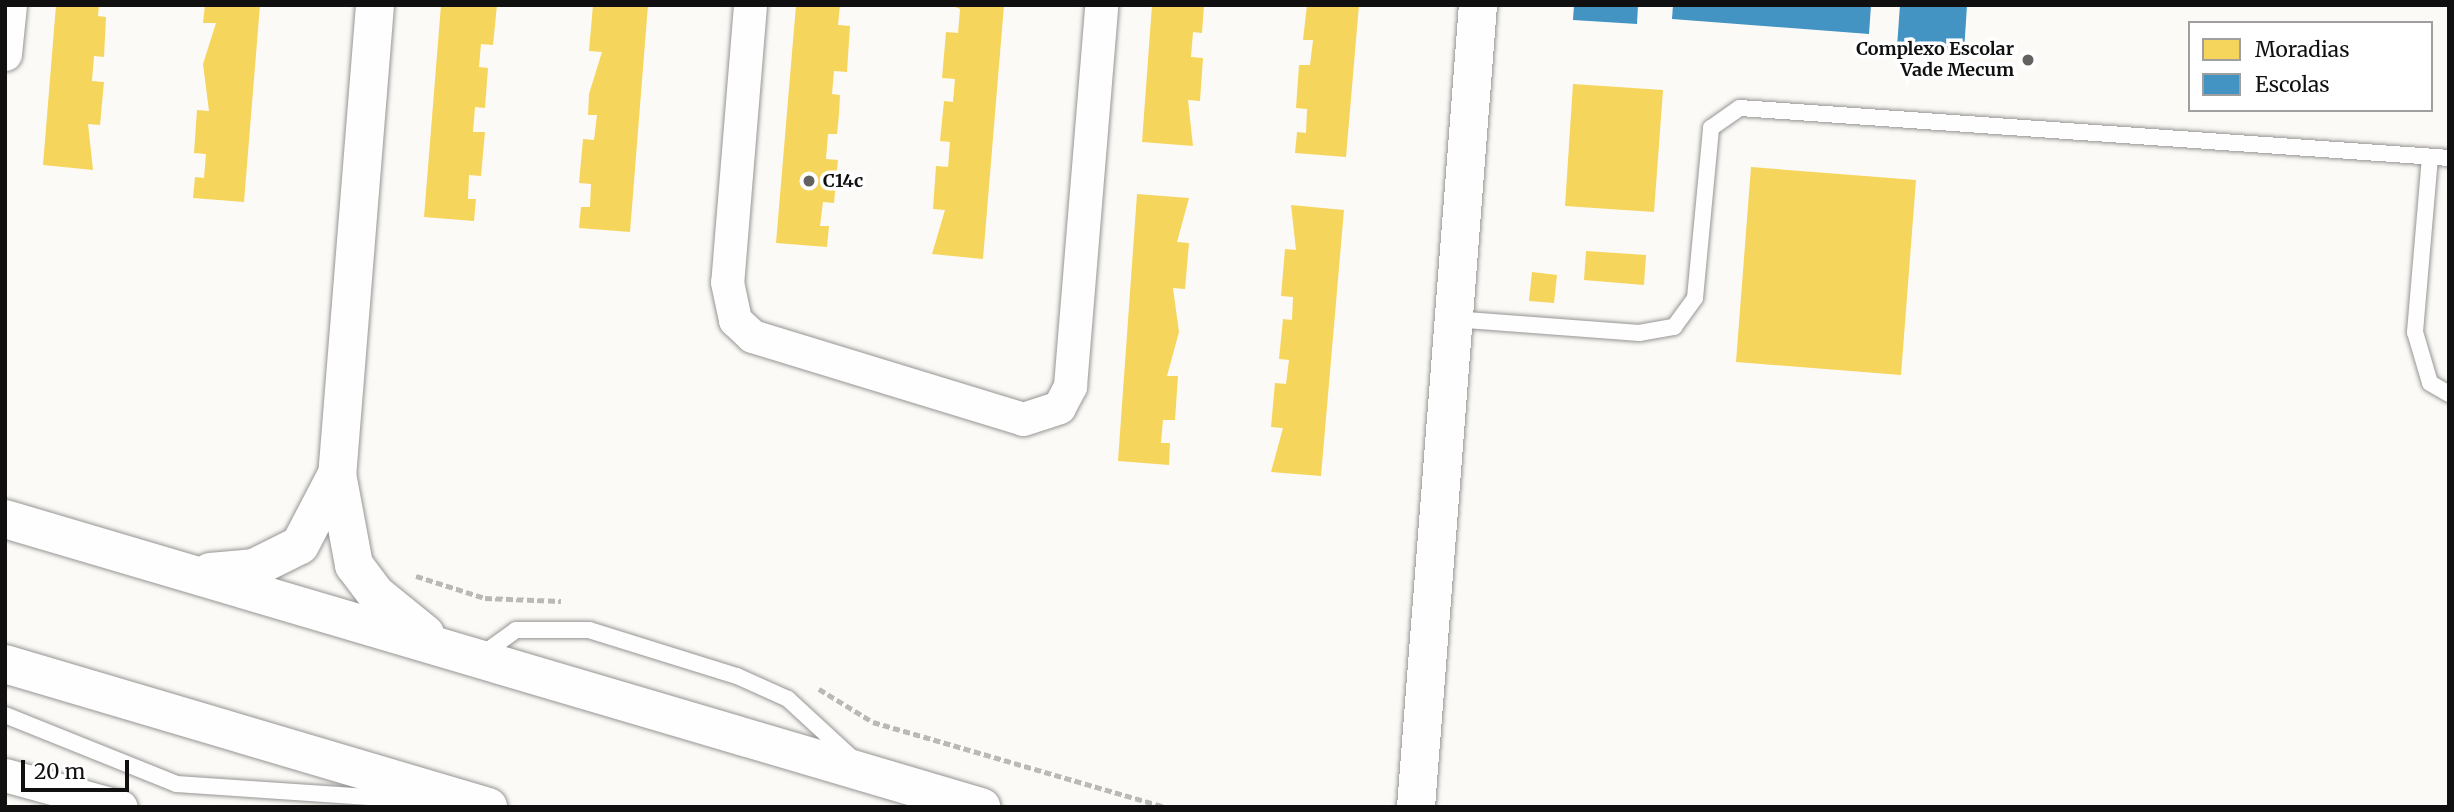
<!DOCTYPE html>
<html>
<head>
<meta charset="utf-8">
<style>
  body { margin:0 }
  #map { position:relative; width:2454px; height:812px; overflow:hidden; background:#fcfaf6; font-family:Merriweather,serif }
  div>[style] { position:absolute }
  .homes>* { inset:0; background:#f6d55c }
  .schools>* { inset:0; background:#4393c3 }
  .path>* { height:4.5px; margin-top:-2.25px; transform-origin:0; background:repeating-linear-gradient(90deg,#b9b9b8 0 7px,transparent 0 10.5px) }
  .roads { filter:drop-shadow(0 0 2px #969594) drop-shadow(0 0 2px #969594) }
  .service>* { height:16px; margin:-8px; padding:0 8px; transform-origin:8px; border-radius:8px; background:#fffefe }
  .minor>* { height:33px; margin:-16.5px; padding:0 16.5px; transform-origin:16.5px; border-radius:16.5px; background:#fffefe }
  .tertiary>* { height:38px; margin:-19px; padding:0 19px; transform-origin:19px; border-radius:19px; background:#fffefe }
  .dots>* { width:19px; height:19px; translate:-50% -50%; box-sizing:border-box; border:4px solid #fff; border-radius:50% }
  span { translate:-50% -50%; white-space:nowrap; text-align:center; line-height:1.15; -webkit-text-stroke:7px #fff; paint-order:stroke }
  .poi-label { font-size:18px; color:#101010; font-weight:700 }
  .right { translate:-100% -50%; text-align:right }
  .left { translate:0 -50%; text-align:left }
  .frame { position:absolute; inset:0; border:7px solid #101010; pointer-events:none }
  .legend { position:absolute; left:2188px; top:21px; width:245px; height:91px; box-sizing:border-box; background:#fff; border:2px solid #9f9f9f; margin:0; padding:9px 12px; list-style:none; font-size:21px; color:#101010 }
  .legend li { display:flex; align-items:center; gap:14px; height:35px }
  .legend b { width:35px; border:2px solid #9f9f9f }
  .scale { position:absolute; left:21px; top:760px; width:108px; height:32px; box-sizing:border-box; border:4px solid #101010; border-top:0; padding-left:9px; font-size:21px; line-height:24px; white-space:nowrap; color:#101010; -webkit-text-stroke:5px #fff; paint-order:stroke }
</style>
</head>
<body>
<div id="map">
  <div class="homes">
    <div style="clip-path:polygon(56px 5px,99px 5px,98px 16px,106px 17px,104px 57px,94px 56px,92px 81px,104px 82px,100px 125px,88px 124px,93px 170px,43px 165px)"></div>
    <div style="clip-path:polygon(205px 5px,260px 5px,244px 202px,193px 198px,195px 177px,204px 178px,206px 154px,194px 153px,197px 110px,209px 111px,203px 64px,216px 23px,203px 23px)"></div>
    <div style="clip-path:polygon(441px 5px,497px 5px,493px 45px,481px 44px,479px 67px,488px 68px,485px 108px,475px 107px,473px 132px,485px 132px,481px 176px,469px 175px,468px 199px,476px 199px,474px 221px,424px 217px)"></div>
    <div style="clip-path:polygon(593px 5px,648px 5px,630px 232px,579px 228px,581px 207px,590px 207px,591px 184px,579px 183px,583px 139px,594px 140px,597px 115px,588px 115px,589px 94px,602px 52px,589px 51px)"></div>
    <div style="clip-path:polygon(796px 5px,840px 5px,838px 25px,850px 26px,847px 72px,834px 71px,832px 94px,840px 95px,839px 114px,837px 134px,828px 134px,826px 159px,838px 160px,834px 203px,823px 202px,820px 226px,829px 226px,827px 247px,776px 243px)"></div>
    <div style="clip-path:polygon(951px 5px,1004px 5px,983px 259px,932px 254px,945px 210px,933px 209px,936px 166px,948px 167px,950px 142px,940px 141px,944px 101px,953px 102px,955px 79px,942px 78px,946px 32px,958px 33px,960px 9px)"></div>
    <div style="clip-path:polygon(1152px 5px,1204px 5px,1202px 33px,1193px 32px,1191px 57px,1203px 58px,1200px 101px,1188px 100px,1193px 146px,1142px 142px)"></div>
    <div style="clip-path:polygon(1307px 5px,1359px 5px,1346px 157px,1295px 153px,1297px 132px,1306px 133px,1307px 109px,1296px 108px,1299px 65px,1310px 65px,1313px 40px,1303px 40px)"></div>
    <div style="clip-path:polygon(1573px 84px,1663px 90px,1654px 212px,1565px 206px)"></div>
    <div style="clip-path:polygon(1751px 167px,1916px 180px,1901px 375px,1736px 362px)"></div>
    <div style="clip-path:polygon(1137px 194px,1189px 198px,1177px 242px,1189px 243px,1185px 289px,1173px 288px,1179px 332px,1167px 376px,1178px 376px,1175px 420px,1163px 420px,1161px 443px,1170px 443px,1169px 465px,1118px 461px)"></div>
    <div style="clip-path:polygon(1291px 205px,1344px 210px,1321px 476px,1271px 472px,1283px 428px,1271px 427px,1275px 383px,1286px 384px,1289px 360px,1279px 359px,1283px 319px,1292px 320px,1293px 297px,1281px 296px,1285px 249px,1296px 250px)"></div>
    <div style="clip-path:polygon(1586px 251px,1646px 255px,1644px 285px,1584px 280px)"></div>
    <div style="clip-path:polygon(1532px 272px,1557px 275px,1554px 303px,1529px 301px)"></div>
  </div>
  <div class="schools">
    <div style="clip-path:polygon(1574px 5px,1638px 5px,1637px 24px,1573px 20px)"></div>
    <div style="clip-path:polygon(1673px 5px,1871px 5px,1869px 34px,1672px 19px)"></div>
    <div style="clip-path:polygon(1900px 5px,1967px 5px,1964px 52px,1897px 47px)"></div>
  </div>
  <div class="path">
    <div style="left:416px;top:576px;width:72px;rotate:17.7deg"></div>
    <div style="left:485px;top:598px;width:76px;rotate:2.3deg"></div>
    <div style="left:819px;top:689px;width:63px;rotate:31.4deg"></div>
    <div style="left:873px;top:722px;width:304px;rotate:16.2deg"></div>
  </div>
  <div class="roads">
    <div class="service">
      <div style="left:2430px;top:157px;width:176px;rotate:94.9deg"></div>
      <div style="left:2415px;top:332px;width:53px;rotate:73.6deg"></div>
      <div style="left:2430px;top:383px;width:22px;rotate:30deg"></div>
      <div style="left:1453px;top:319px;width:187px;rotate:4.3deg"></div>
      <div style="left:1639px;top:333px;width:36px;rotate:-10deg"></div>
      <div style="left:1674px;top:327px;width:36px;rotate:-54deg"></div>
      <div style="left:1695px;top:298px;width:171px;rotate:-84.6deg"></div>
      <div style="left:1711px;top:128px;width:35px;rotate:-35deg"></div>
      <div style="left:1740px;top:108px;width:711px;rotate:4.03deg"></div>
      <div style="left:480px;top:656px;width:44px;rotate:-35.8deg"></div>
      <div style="left:516px;top:630px;width:73px"></div>
      <div style="left:589px;top:630px;width:155px;rotate:17.3deg"></div>
      <div style="left:737px;top:676px;width:56px;rotate:24.3deg"></div>
      <div style="left:788px;top:699px;width:90px;rotate:42.7deg"></div>
      <div style="left:5px;top:715px;width:185px;rotate:21.9deg"></div>
      <div style="left:177px;top:784px;width:236px;rotate:3.9deg"></div>
    </div>
    <div class="minor">
      <div style="left:750px;top:5px;width:278px;rotate:94.7deg"></div>
      <div style="left:727px;top:282px;width:39px;rotate:78deg"></div>
      <div style="left:735px;top:320px;width:23px;rotate:43deg"></div>
      <div style="left:752px;top:336px;width:283px;rotate:17deg"></div>
      <div style="left:1023px;top:419px;width:38px;rotate:-18deg"></div>
      <div style="left:1059px;top:407px;width:24px;rotate:-62deg"></div>
      <div style="left:1070px;top:386px;width:382px;rotate:-85.3deg"></div>
      <div style="left:5px;top:54px;width:49px;rotate:-84.2deg"></div>
      <div style="left:5px;top:775px;width:120px;rotate:15.4deg"></div>
    </div>
    <div class="tertiary">
      <div style="left:375px;top:5px;width:471px;rotate:94.6deg"></div>
      <div style="left:337px;top:474px;width:93px;rotate:79.4deg"></div>
      <div style="left:354px;top:565px;width:38px;rotate:53deg"></div>
      <div style="left:377px;top:595px;width:62px;rotate:39.1deg"></div>
      <div style="left:5px;top:519px;width:1018px;rotate:16.44deg"></div>
      <div style="left:210px;top:572px;width:44px;rotate:-5.2deg"></div>
      <div style="left:254px;top:568px;width:51px;rotate:-26.6deg"></div>
      <div style="left:300px;top:545px;width:80px;rotate:-62.5deg"></div>
      <div style="left:5px;top:664px;width:504px;rotate:16.49deg"></div>
      <div style="left:1416px;top:807px;width:804px;rotate:-85.58deg"></div>
    </div>
  </div>
  <div class="dots">
    <div style="left:2028px;top:60px;background:#636260"></div>
    <div style="left:809px;top:181px;background:#636260"></div>
  </div>
  <div class="poi-label">
    <span class="right" style="left:2014px;top:60px">Complexo Escolar<br>Vade Mecum</span>
    <span class="left" style="left:823px;top:181px">C14c</span>
  </div>
  <div class="frame"></div>
  <ul class="legend">
  <li><b style="height:19px;background:#f6d55c"></b>Moradias</li>
  <li><b style="height:19px;background:#4393c3"></b>Escolas</li>
  </ul>
  <div class="scale">20 m</div>
</div>
</body>
</html>
